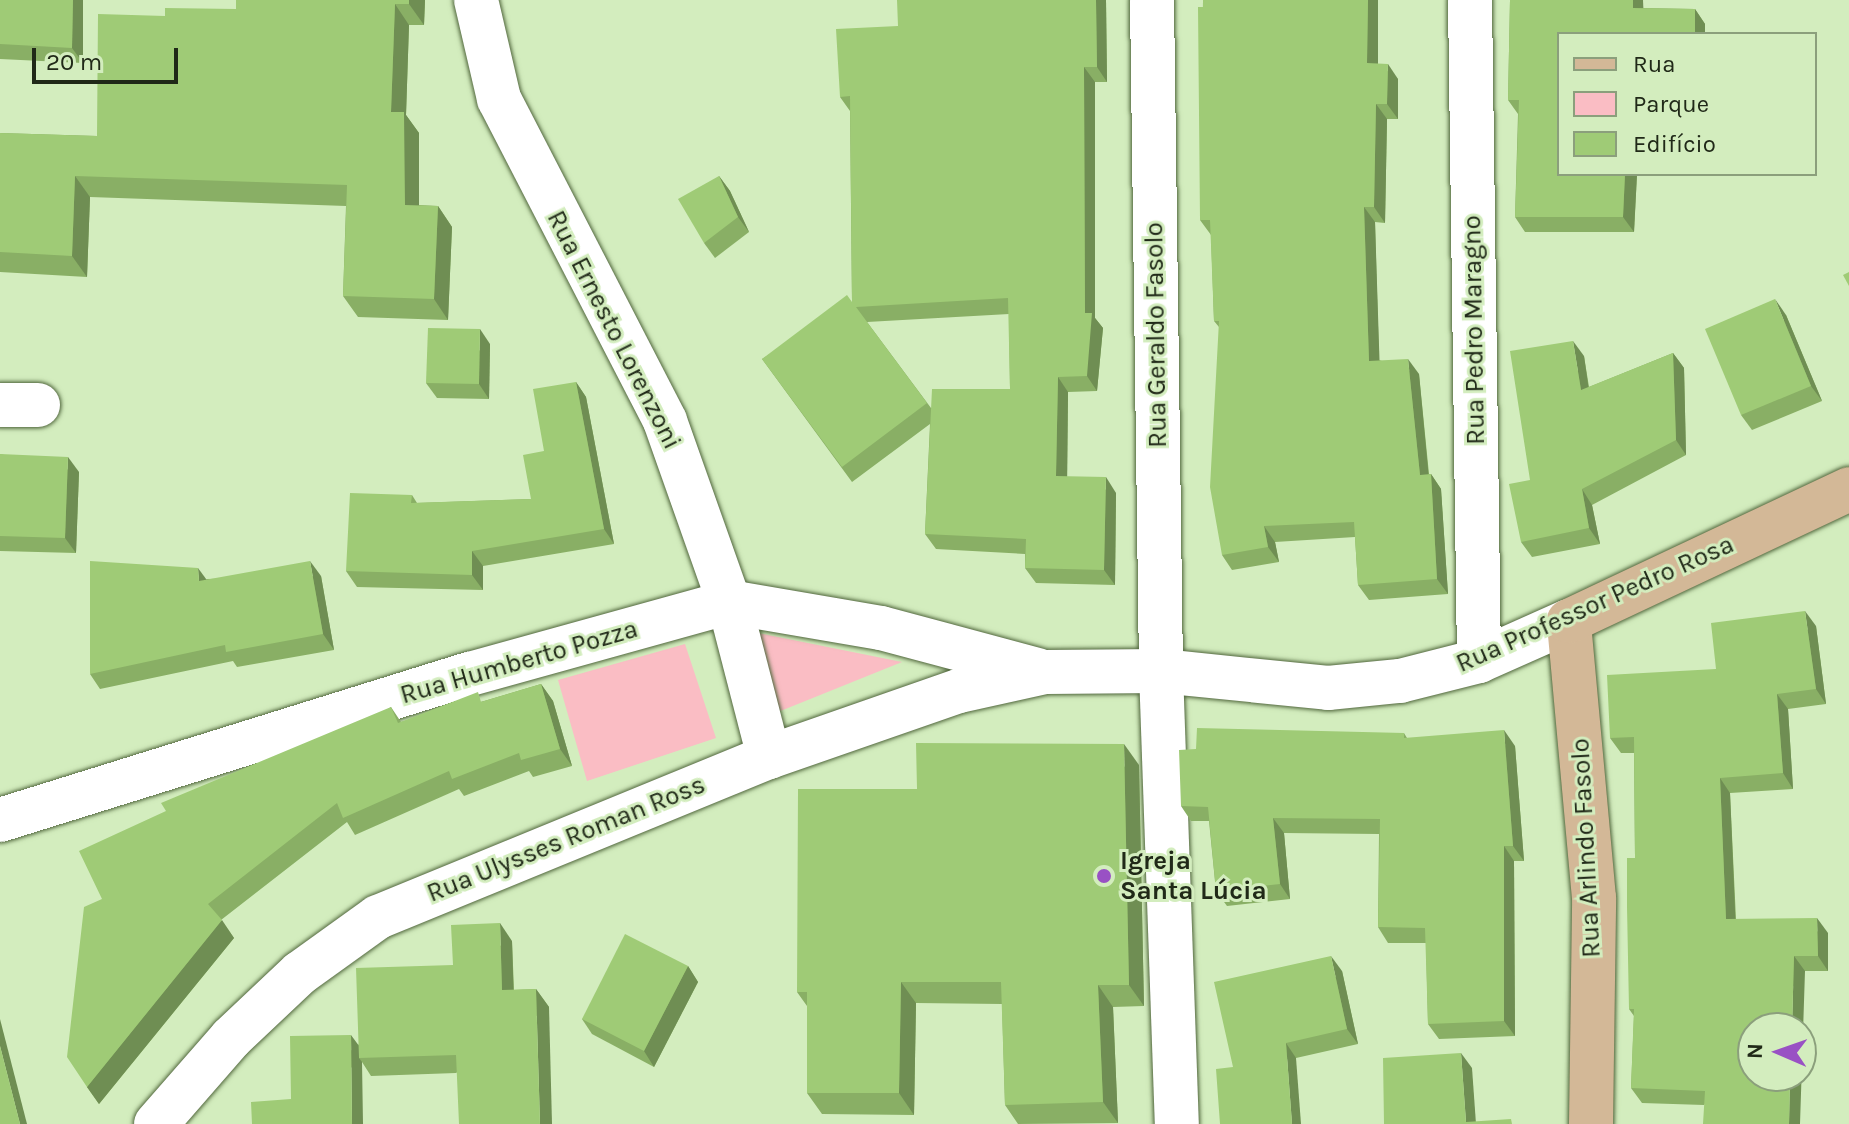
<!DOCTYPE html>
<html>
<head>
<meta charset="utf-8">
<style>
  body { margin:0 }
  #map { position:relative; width:1849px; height:1124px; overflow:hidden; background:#d3edbe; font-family:Karla,sans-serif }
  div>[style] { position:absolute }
  .green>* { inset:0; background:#fabdc4 }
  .roads { filter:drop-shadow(0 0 2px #51673d) drop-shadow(0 0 2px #51673d) }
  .minor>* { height:44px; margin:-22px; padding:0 22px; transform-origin:22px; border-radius:22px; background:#fff }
  .major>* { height:44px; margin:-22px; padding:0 22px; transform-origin:22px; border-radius:22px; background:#d3b897 }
  .wall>* { inset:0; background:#89af65 }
  .shaded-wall>* { inset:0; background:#6f8e53 }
  .building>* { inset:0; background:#9fcb76 }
  .dots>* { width:22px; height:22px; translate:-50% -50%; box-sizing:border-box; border:4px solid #d3edbe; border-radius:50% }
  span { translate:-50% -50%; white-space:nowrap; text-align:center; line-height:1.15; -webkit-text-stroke:6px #d3edbe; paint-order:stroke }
  .street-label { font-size:26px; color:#202918 }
  .poi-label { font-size:26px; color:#202918; font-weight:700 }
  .left { translate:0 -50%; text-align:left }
  .legend { position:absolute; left:1557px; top:32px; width:260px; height:144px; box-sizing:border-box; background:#d3edbe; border:2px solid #8b9f7c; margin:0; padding:10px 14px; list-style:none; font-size:24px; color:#202918 }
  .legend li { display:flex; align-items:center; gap:16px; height:40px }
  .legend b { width:40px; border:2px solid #8b9f7c }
  .north { position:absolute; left:1737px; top:1012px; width:80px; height:80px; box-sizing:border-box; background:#d3edbe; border:2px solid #8b9f7c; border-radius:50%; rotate:272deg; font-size:22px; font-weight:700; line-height:32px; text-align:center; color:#202918 }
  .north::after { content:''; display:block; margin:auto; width:28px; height:36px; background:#9951c4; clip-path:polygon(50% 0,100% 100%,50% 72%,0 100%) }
  .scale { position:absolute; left:32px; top:48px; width:146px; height:36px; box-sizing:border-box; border:4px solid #202918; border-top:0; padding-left:10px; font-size:24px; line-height:28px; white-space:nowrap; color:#202918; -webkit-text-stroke:6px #d3edbe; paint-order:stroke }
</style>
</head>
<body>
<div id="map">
  <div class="green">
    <div style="clip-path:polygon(753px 632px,902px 662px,778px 712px)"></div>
    <div style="clip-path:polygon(685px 644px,716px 738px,587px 781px,558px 680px)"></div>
  </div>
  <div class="roads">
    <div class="minor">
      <div style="left:476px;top:0;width:102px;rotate:76.9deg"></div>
      <div style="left:499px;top:99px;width:362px;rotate:62.7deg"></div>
      <div style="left:665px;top:421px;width:192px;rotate:70.5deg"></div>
      <div style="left:729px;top:602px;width:160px;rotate:75.5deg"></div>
      <div style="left:1152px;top:0;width:671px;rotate:89.23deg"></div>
      <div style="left:1161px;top:671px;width:453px;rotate:88deg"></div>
      <div style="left:1470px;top:0;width:661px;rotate:89.22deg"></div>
      <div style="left:0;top:405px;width:38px"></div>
      <div style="left:0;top:820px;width:492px;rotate:-17.3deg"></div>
      <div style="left:470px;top:674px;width:269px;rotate:-15.5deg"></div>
      <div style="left:729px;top:602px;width:154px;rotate:9.7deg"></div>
      <div style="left:881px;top:628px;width:163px;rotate:15deg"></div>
      <div style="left:156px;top:1124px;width:114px;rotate:-48.9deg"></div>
      <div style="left:231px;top:1038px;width:95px;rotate:-43.3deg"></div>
      <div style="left:300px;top:973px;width:96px;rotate:-35.7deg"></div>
      <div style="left:378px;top:917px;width:422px;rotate:-22.3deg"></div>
      <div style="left:769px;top:757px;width:201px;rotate:-19.2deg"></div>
      <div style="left:959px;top:691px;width:88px;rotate:-12.5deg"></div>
      <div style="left:1045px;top:672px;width:116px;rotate:-0.5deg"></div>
      <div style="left:1161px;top:671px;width:168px;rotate:5.8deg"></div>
      <div style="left:1328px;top:688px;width:72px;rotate:-5.6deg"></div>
      <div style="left:1400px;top:681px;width:81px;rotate:-14.2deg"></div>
      <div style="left:1479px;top:661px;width:98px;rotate:-24deg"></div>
    </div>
    <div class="major">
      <div style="left:1591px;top:1124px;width:226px;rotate:-89.2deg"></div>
      <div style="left:1594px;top:898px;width:278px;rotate:-95.2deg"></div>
      <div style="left:1569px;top:621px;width:310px;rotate:-25.2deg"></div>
    </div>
  </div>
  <div class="wall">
    <div style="clip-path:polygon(0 0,83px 0,83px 63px,0 59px)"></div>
    <div style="clip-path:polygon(236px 0,425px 0,424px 25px,409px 25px,406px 115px,419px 133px,419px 205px,438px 206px,452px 227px,448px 320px,358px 317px,343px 296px,346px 206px,90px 197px,87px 277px,0 272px,0 133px,97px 136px,165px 16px,236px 9px)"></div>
    <div style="clip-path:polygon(evenodd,1106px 0,1107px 82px,1095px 82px,1095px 318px,1103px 328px,1097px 391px,1068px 392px,1067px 477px,1116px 493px,1115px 585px,1036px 583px,1025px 568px,1025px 554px,936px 549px,925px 534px,930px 424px,852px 482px,762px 359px,852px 302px,850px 111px,840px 97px,898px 26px,1106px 0,1009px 314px,1010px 389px,931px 408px,867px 322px,1009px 314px)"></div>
    <div style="clip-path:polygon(1203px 0,1378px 0,1378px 64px,1398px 79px,1398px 119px,1387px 119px,1385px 223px,1375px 222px,1379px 360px,1419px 374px,1429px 474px,1431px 474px,1441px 489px,1448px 594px,1369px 600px,1358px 585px,1355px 537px,1275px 542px,1279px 562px,1232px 570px,1222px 555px,1219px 327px,1214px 321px,1211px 235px,1200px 220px)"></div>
    <div style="clip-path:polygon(1510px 0,1643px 0,1643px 8px,1695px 9px,1705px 24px,1559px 34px,1559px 174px,1637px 174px,1634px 232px,1525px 232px,1515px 217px,1518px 114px,1508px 100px)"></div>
    <div style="clip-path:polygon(719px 176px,730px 191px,749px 232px,715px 258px,704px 243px)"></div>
    <div style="clip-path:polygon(1786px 315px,1822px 401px,1752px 430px,1741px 415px)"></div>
    <div style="clip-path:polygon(490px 344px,489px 399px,437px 398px,426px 383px)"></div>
    <div style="clip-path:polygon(1673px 353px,1684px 368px,1686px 455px,1592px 505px,1600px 544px,1532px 557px,1521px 542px,1530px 480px,1584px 356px,1589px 387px)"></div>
    <div style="clip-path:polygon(576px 382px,586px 397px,614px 544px,483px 566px,483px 590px,357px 587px,346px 571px,412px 495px,417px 503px,531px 499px,544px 451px)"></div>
    <div style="clip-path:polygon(0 454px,79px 472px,76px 553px,0 551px)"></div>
    <div style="clip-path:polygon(321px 576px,334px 650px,237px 667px,233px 661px,100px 689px,90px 674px,207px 579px)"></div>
    <div style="clip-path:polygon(1816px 626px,1826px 704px,1788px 709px,1793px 789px,1730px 793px,1736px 919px,1828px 933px,1828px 971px,1805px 971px,1704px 1105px,1642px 1103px,1631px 1088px,1634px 1016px,1629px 1009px,1635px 858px,1634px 753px,1621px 753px,1610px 738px,1716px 669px)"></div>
    <div style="clip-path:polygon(541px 684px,553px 701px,572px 766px,533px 777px,529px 771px,464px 796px,459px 789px,355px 835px,347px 822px,221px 920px,234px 938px,99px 1104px,87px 1087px,102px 899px,391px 707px,401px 722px,484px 701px)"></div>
    <div style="clip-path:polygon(1404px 733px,1407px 738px,1515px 746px,1524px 861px,1514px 861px,1515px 1036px,1439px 1039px,1428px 1024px,1426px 943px,1388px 943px,1378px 927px,1379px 834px,1284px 833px,1290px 899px,1227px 906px,1216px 891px,1209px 821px,1191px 821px,1181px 806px,1196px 749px)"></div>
    <div style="clip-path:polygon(1139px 765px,1144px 1006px,1113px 1007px,1118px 1123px,1018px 1124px,1005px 1105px,1002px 1004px,916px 1003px,914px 1115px,822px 1114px,807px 1093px,807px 1006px,797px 992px,917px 789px)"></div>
    <div style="clip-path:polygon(512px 941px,514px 990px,536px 989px,549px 1007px,456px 1073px,371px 1076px,362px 1062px,291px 1099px,358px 1045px,453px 965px)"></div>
    <div style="clip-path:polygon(688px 966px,698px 982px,654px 1067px,592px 1034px,582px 1019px)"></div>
    <div style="clip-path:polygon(1342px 971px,1358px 1044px,1296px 1058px,1233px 1067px)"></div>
  </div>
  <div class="shaded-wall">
    <div style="clip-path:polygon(73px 0,83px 0,83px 63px,72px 48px)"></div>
    <div style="clip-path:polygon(409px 0,425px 0,424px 25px,409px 4px)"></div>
    <div style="clip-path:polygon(1096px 0,1106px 0,1107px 82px,1097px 67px)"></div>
    <div style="clip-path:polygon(1368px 0,1378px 0,1378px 78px,1367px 63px)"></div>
    <div style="clip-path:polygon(1633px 0,1643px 0,1644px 23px,1633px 8px)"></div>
    <div style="clip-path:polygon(395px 4px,409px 25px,406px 115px,419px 133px,419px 226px,405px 205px,391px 112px)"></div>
    <div style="clip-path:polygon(1695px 9px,1705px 24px,1705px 34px,1695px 34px)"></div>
    <div style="clip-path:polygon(1388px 64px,1398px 79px,1398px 119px,1387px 104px)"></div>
    <div style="clip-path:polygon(1084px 67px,1095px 82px,1095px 318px,1103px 328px,1097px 391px,1087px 376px,1085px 313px)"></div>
    <div style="clip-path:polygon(1376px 104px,1387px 119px,1385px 223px,1374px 207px)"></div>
    <div style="clip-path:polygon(1625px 174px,1637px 174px,1634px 232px,1623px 217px)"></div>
    <div style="clip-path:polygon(75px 176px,90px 197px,87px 277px,72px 256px)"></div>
    <div style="clip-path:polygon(719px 176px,730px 191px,749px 232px,738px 217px)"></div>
    <div style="clip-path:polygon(438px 206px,452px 227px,448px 320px,434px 299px)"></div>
    <div style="clip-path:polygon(1364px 207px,1375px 222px,1380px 376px,1369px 361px)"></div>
    <div style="clip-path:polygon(1775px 299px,1786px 315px,1822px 401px,1811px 386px)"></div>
    <div style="clip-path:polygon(480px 329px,490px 344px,489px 399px,479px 384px)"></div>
    <div style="clip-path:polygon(1573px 341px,1584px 356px,1591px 405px,1581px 390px)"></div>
    <div style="clip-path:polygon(1673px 353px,1684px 368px,1686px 455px,1676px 440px)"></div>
    <div style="clip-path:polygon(1408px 359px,1419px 374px,1430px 490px,1420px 475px)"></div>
    <div style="clip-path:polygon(1058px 377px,1068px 392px,1067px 492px,1056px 476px)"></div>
    <div style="clip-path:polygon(576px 382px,586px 397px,614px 544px,604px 529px)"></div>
    <div style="clip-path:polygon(68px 457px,79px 472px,76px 553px,65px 538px)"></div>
    <div style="clip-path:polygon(1431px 474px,1441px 489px,1448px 594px,1437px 579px)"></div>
    <div style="clip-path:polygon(1106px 477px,1116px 493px,1115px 585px,1104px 570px)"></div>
    <div style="clip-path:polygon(1582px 489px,1592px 505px,1600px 544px,1589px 528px)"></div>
    <div style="clip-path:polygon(1264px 526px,1275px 542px,1279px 562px,1268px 547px)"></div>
    <div style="clip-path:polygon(472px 551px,483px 566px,483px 590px,472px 575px)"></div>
    <div style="clip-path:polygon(310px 561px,321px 576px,334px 650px,323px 634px)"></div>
    <div style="clip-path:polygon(198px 568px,209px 583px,199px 581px)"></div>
    <div style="clip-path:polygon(1805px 611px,1816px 626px,1826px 704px,1816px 689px)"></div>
    <div style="clip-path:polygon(541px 684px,553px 701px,572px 766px,560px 749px)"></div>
    <div style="clip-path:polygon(1777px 694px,1788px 709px,1793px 789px,1783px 773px)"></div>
    <div style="clip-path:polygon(1504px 730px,1515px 746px,1524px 861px,1513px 846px)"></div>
    <div style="clip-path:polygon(1124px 744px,1139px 765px,1144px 1006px,1129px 985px)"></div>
    <div style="clip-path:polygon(1720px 778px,1730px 793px,1736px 934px,1726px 919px)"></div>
    <div style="clip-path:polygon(1273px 818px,1284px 833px,1290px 899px,1280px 884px)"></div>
    <div style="clip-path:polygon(1504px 846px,1514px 861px,1515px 1036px,1504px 1021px)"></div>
    <div style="clip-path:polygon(1817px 918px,1828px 933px,1828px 971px,1818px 956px)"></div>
    <div style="clip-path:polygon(222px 920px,234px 938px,99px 1104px,87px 1087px)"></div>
    <div style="clip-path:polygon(500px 923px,512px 941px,514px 1008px,502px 990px)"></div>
    <div style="clip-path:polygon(1331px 956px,1342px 971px,1358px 1044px,1347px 1029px)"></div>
    <div style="clip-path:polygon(1794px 956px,1805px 971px,1800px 1124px,1789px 1124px,1790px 1076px,1801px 1076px,1801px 1028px,1792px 1028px)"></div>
    <div style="clip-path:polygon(688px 966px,698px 982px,654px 1067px,644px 1051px)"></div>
    <div style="clip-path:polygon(901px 982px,916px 1003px,914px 1115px,899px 1093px)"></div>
    <div style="clip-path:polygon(1098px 985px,1113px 1007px,1118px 1123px,1103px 1102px)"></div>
    <div style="clip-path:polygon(536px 989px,549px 1007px,552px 1124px,540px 1124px)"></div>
    <div style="clip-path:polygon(0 1019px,27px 1124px,20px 1124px,0 1046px)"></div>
    <div style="clip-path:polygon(351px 1035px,362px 1050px,359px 1058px,362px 1062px,363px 1124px,352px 1124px)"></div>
    <div style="clip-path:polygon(1286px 1043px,1296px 1058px,1301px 1124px,1292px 1124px)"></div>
    <div style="clip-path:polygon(1461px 1053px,1472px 1068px,1476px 1124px,1466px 1122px)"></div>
  </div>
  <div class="building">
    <div style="clip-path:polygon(0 0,73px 0,72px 48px,0 44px)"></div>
    <div style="clip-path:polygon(236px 0,409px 0,409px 4px,395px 4px,391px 112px,404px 112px,405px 205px,438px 206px,434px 299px,343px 296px,347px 185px,75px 176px,72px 256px,0 252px,0 133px,97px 136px,98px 14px,165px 16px,165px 8px,236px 9px)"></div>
    <div style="clip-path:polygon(897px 0,1096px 0,1097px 67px,1084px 67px,1085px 313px,1092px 313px,1087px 376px,1058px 377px,1056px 476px,1106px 477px,1104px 570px,1025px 568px,1026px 539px,925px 534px,932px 389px,1010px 389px,1008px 298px,856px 307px,927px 403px,842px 467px,762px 359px,847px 295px,852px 302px,850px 96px,840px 97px,836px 29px,898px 26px)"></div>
    <div style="clip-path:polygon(1203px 0,1368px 0,1367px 63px,1388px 64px,1387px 104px,1376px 104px,1374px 207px,1364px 207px,1369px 361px,1408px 359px,1420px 475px,1431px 474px,1437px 579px,1358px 585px,1354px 522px,1264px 526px,1268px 547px,1222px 555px,1210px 487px,1219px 321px,1214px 321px,1210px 220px,1200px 220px,1198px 7px,1203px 7px)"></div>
    <div style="clip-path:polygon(1510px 0,1633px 0,1633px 8px,1695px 9px,1695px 34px,1559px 34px,1559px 174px,1625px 174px,1623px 217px,1515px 217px,1519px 100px,1508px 100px)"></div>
    <div style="clip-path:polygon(719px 176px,738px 217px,704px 243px,678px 199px)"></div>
    <div style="clip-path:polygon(1849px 272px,1849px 286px,1843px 275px)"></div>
    <div style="clip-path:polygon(1775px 299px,1811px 386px,1741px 415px,1705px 329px)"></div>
    <div style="clip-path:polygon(428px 328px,480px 329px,479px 384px,426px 383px)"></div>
    <div style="clip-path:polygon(1573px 341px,1581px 390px,1673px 353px,1676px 440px,1582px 489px,1589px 528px,1521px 542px,1509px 484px,1530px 480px,1510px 351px)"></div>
    <div style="clip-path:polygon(576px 382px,604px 529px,472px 551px,472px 575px,346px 571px,350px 493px,412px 495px,411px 503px,531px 499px,523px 455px,544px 451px,533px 389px)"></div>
    <div style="clip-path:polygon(0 454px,68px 457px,65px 538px,0 536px)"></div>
    <div style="clip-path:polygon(90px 561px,198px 568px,199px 581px,310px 561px,323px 634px,226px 652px,225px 645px,90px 674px)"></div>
    <div style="clip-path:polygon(1805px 611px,1816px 689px,1777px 694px,1783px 773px,1720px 778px,1726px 919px,1817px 918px,1818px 956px,1794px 956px,1792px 1028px,1753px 1028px,1753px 1076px,1790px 1076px,1789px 1124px,1703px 1124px,1705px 1091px,1631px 1088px,1634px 1009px,1629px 1009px,1627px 907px,1627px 858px,1635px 858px,1634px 737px,1610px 738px,1607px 675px,1716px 669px,1711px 623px)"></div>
    <div style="clip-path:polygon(541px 684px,560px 749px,521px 760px,519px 753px,452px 779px,449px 771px,343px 818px,337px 803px,208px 904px,222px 920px,87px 1087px,67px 1057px,84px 907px,102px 899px,79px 851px,166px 811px,161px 803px,391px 707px,398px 723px,478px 692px,481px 702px)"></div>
    <div style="clip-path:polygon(1197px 728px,1404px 733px,1404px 738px,1504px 730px,1513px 846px,1504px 846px,1504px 1021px,1428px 1024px,1425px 928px,1378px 927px,1380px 819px,1273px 818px,1280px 884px,1216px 891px,1208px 807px,1181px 806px,1179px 750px,1196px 749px)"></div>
    <div style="clip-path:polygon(916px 743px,1124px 744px,1129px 985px,1098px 985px,1103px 1102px,1005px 1105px,1001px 982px,901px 982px,899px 1093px,807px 1093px,807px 992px,797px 992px,798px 789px,917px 789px)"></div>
    <div style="clip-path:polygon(500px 923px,502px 990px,536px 989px,540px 1124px,459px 1124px,456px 1055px,359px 1058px,356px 968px,453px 965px,451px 925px)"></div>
    <div style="clip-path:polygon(625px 934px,688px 966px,644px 1051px,582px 1019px)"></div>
    <div style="clip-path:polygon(1331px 956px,1347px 1029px,1286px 1043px,1292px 1124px,1220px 1124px,1216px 1069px,1233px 1067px,1214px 982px)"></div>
    <div style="clip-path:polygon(351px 1035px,352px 1124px,252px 1124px,251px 1102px,291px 1099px,290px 1036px)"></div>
    <div style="clip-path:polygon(0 1046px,20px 1124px,0 1124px)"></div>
    <div style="clip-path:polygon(1461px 1053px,1466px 1122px,1511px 1119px,1512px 1124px,1384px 1124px,1383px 1058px)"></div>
  </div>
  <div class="dots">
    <div style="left:1104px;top:876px;background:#9951c4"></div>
  </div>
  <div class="street-label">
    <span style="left:614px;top:330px;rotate:63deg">Rua Ernesto Lorenzoni</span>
    <span style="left:1474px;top:330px;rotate:-91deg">Rua Pedro Maragno</span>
    <span style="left:1156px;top:335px;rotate:-91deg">Rua Geraldo Fasolo</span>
    <span style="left:1595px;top:604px;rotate:-24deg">Rua Professor Pedro Rosa</span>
    <span style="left:519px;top:662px;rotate:-16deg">Rua Humberto Pozza</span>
    <span style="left:566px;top:839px;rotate:-22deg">Rua Ulysses Roman Ross</span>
    <span style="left:1586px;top:848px;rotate:-93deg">Rua Arlindo Fasolo</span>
  </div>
  <div class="poi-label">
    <span class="left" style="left:1120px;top:876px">Igreja<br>Santa Lúcia</span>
  </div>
  <ul class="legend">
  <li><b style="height:10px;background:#d3b897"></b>Rua</li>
  <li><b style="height:22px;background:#fabdc4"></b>Parque</li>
  <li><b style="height:22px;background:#9fcb76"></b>Edifício</li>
  </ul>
  <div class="north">N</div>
  <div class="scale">20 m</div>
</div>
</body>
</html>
